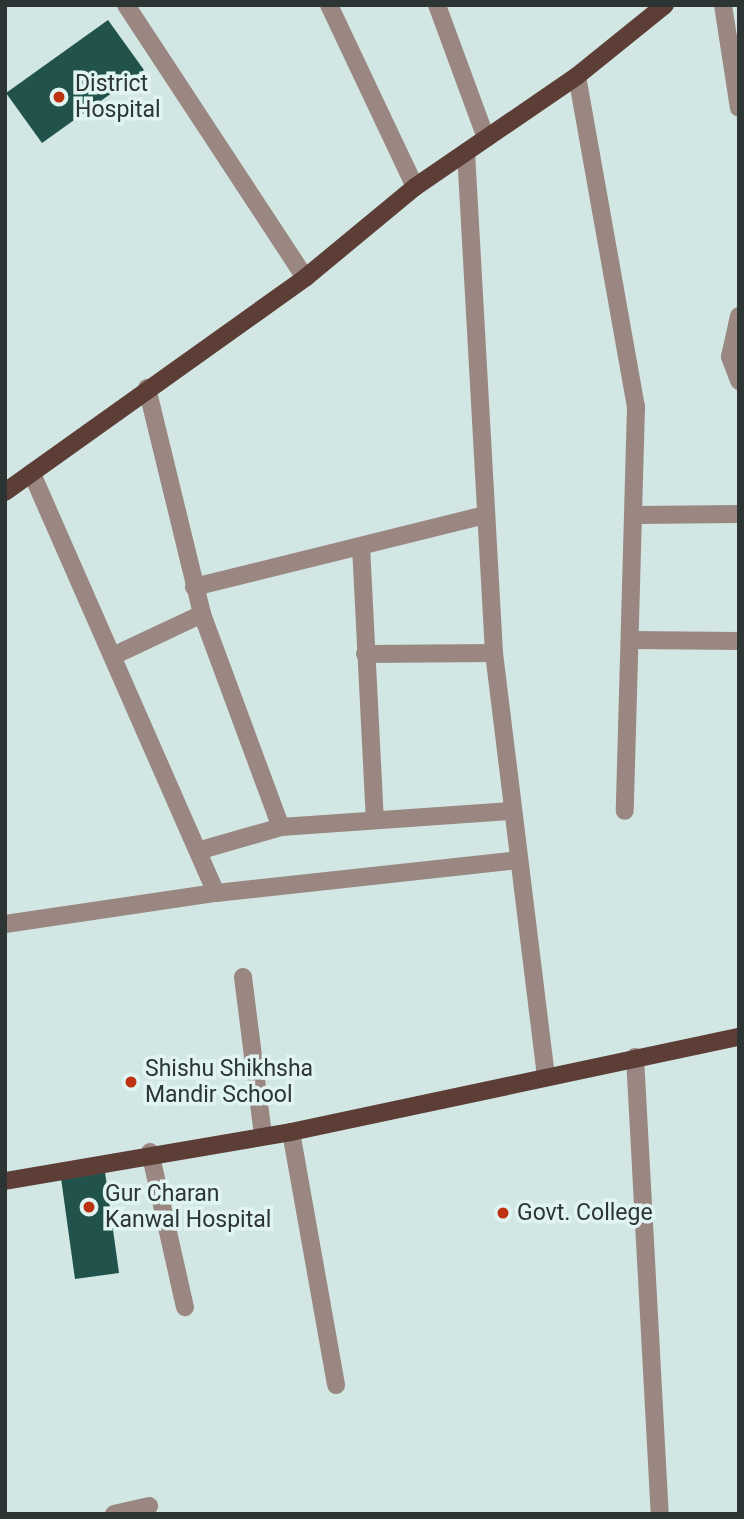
<!DOCTYPE html>
<html>
<head>
<meta charset="utf-8">
<style>
  body { margin:0 }
  #map { position:relative; width:744px; height:1519px; overflow:hidden; background:#d2e7e3; font-family:Roboto,sans-serif }
  div>[style] { position:absolute }
  .building>* { inset:0; background:#21524c }
  .minor>* { height:18px; margin:-9px; padding:0 9px; transform-origin:9px; border-radius:9px; background:#9a8782 }
  .major>* { height:18px; margin:-9px; padding:0 9px; transform-origin:9px; border-radius:9px; background:#5d3e37 }
  .dots>* { width:19px; height:19px; translate:-50% -50%; box-sizing:border-box; border:4px solid #e0f4f1; border-radius:50% }
  span { translate:-50% -50%; white-space:nowrap; text-align:center; line-height:1.15; -webkit-text-stroke:7px #e0f4f1; paint-order:stroke }
  .poi-label { font-size:23px; color:#2d3534 }
  .left { translate:0 -50%; text-align:left }
  .frame { position:absolute; inset:0; border:7px solid #2d3534; pointer-events:none }
</style>
</head>
<body>
<div id="map">
  <div class="building">
    <div style="clip-path:polygon(108px 20px,144px 70px,42px 143px,6px 93px)"></div>
    <div style="clip-path:polygon(105px 1172px,119px 1273px,75px 1279px,61px 1178px)"></div>
  </div>
  <div class="minor">
    <div style="left:126px;top:5px;width:326px;rotate:56.7deg"></div>
    <div style="left:329px;top:5px;width:201px;rotate:64.7deg"></div>
    <div style="left:437px;top:5px;width:142px;rotate:69.8deg"></div>
    <div style="left:723px;top:5px;width:104px;rotate:81.2deg"></div>
    <div style="left:577px;top:76px;width:336px;rotate:79.9deg"></div>
    <div style="left:636px;top:407px;width:404px;rotate:91.6deg"></div>
    <div style="left:466px;top:152px;width:502px;rotate:86.8deg"></div>
    <div style="left:494px;top:653px;width:424px;rotate:83deg"></div>
    <div style="left:739px;top:316px;width:42px;rotate:102.4deg"></div>
    <div style="left:730px;top:357px;width:26px;rotate:69deg"></div>
    <div style="left:147px;top:388px;width:233px;rotate:76.3deg"></div>
    <div style="left:202px;top:614px;width:227px;rotate:69.7deg"></div>
    <div style="left:635px;top:515px;width:104px;rotate:-0.6deg"></div>
    <div style="left:361px;top:546px;width:273px;rotate:87.1deg"></div>
    <div style="left:194px;top:587px;width:301px;rotate:-13.9deg"></div>
    <div style="left:631px;top:640px;width:108px;rotate:0.5deg"></div>
    <div style="left:365px;top:654px;width:129px;rotate:-0.4deg"></div>
    <div style="left:115px;top:655px;width:96px;rotate:-25.2deg"></div>
    <div style="left:201px;top:850px;width:83px;rotate:-16deg"></div>
    <div style="left:281px;top:827px;width:232px;rotate:-4deg"></div>
    <div style="left:216px;top:893px;width:304px;rotate:-6.2deg"></div>
    <div style="left:5px;top:924px;width:213px;rotate:-8.4deg"></div>
    <div style="left:216px;top:893px;width:459px;rotate:-113.7deg"></div>
    <div style="left:243px;top:977px;width:160px;rotate:82.8deg"></div>
    <div style="left:635px;top:1057px;width:458px;rotate:86.9deg"></div>
    <div style="left:291px;top:1132px;width:257px;rotate:79.9deg"></div>
    <div style="left:150px;top:1152px;width:159px;rotate:77.3deg"></div>
    <div style="left:114px;top:1514px;width:36px;rotate:-13deg"></div>
  </div>
  <div class="major">
    <div style="left:5px;top:492px;width:369px;rotate:-35.5deg"></div>
    <div style="left:305px;top:278px;width:143px;rotate:-39.6deg"></div>
    <div style="left:415px;top:187px;width:196px;rotate:-34.4deg"></div>
    <div style="left:577px;top:76px;width:113px;rotate:-38.9deg"></div>
    <div style="left:5px;top:1181px;width:290px;rotate:-9.7deg"></div>
    <div style="left:291px;top:1132px;width:458px;rotate:-12deg"></div>
  </div>
  <div class="dots">
    <div style="left:59px;top:97px;background:#bd3211"></div>
    <div style="left:131px;top:1082px;background:#bd3211"></div>
    <div style="left:89px;top:1207px;background:#bd3211"></div>
    <div style="left:503px;top:1213px;background:#bd3211"></div>
  </div>
  <div class="poi-label">
    <span class="left" style="left:75px;top:97px">District<br>Hospital</span>
    <span class="left" style="left:145px;top:1082px">Shishu Shikhsha<br>Mandir School</span>
    <span class="left" style="left:105px;top:1207px">Gur Charan<br>Kanwal Hospital</span>
    <span class="left" style="left:517px;top:1213px">Govt. College</span>
  </div>
  <div class="frame"></div>
</div>
</body>
</html>
